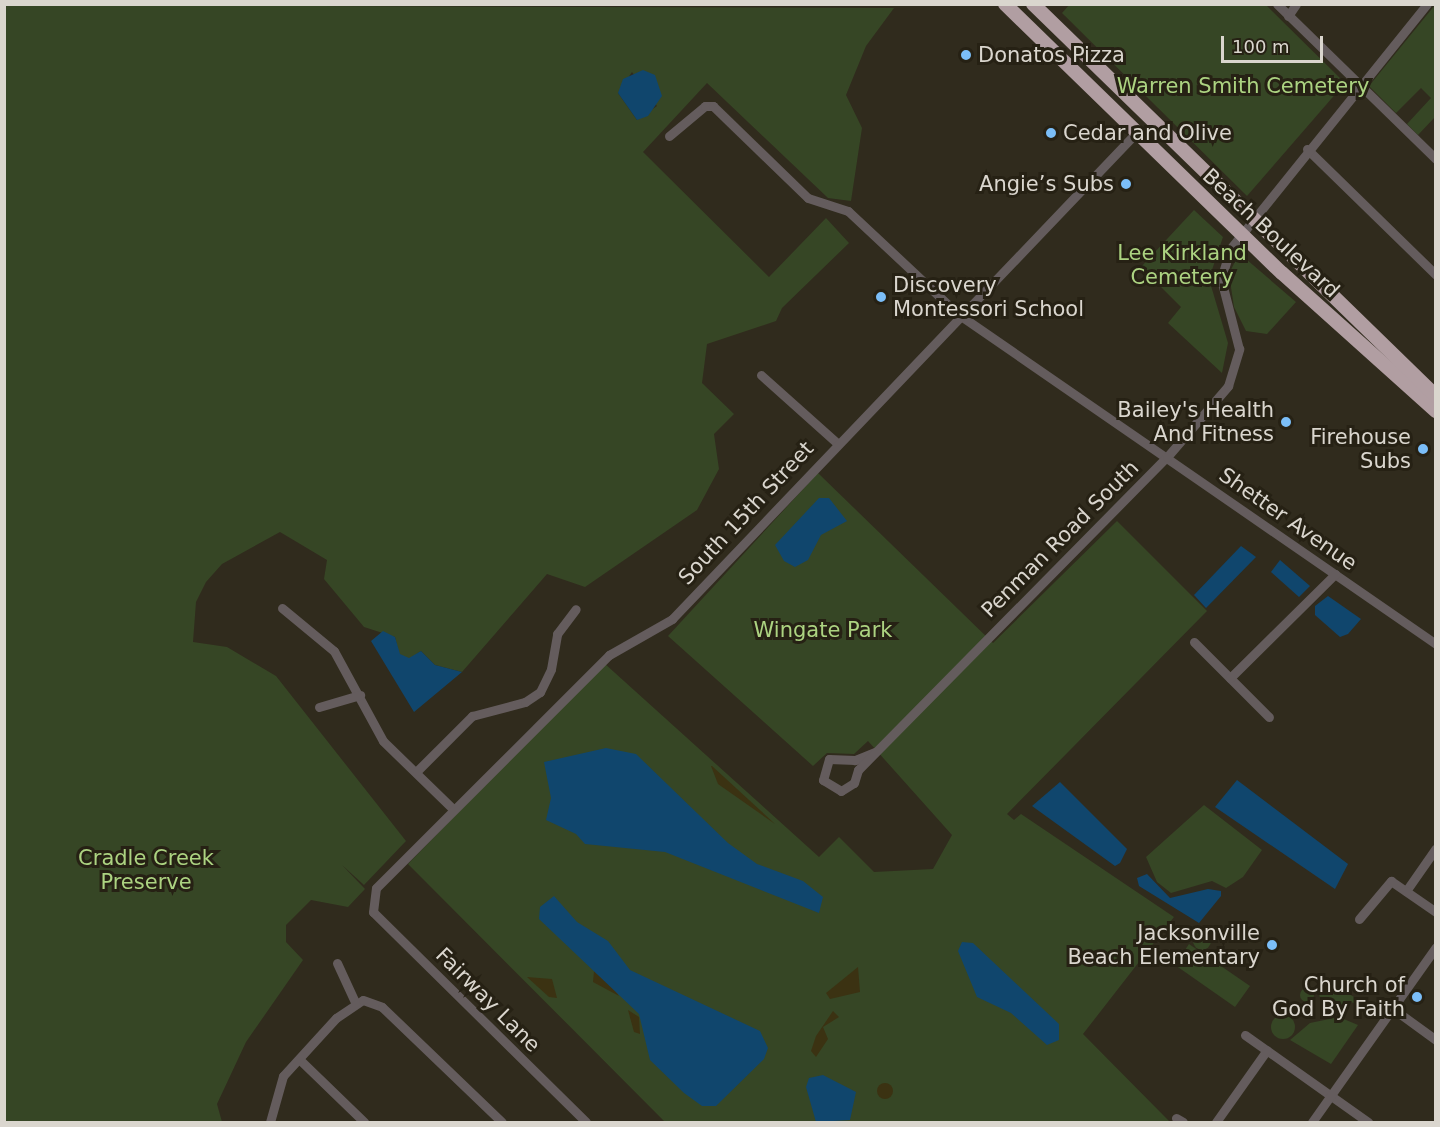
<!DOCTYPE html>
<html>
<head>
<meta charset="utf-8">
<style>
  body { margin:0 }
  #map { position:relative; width:1440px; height:1127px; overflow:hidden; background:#302b1d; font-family:"DejaVu Sans",sans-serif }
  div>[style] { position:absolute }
  .green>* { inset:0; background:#364625 }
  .round { border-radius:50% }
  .sand>* { inset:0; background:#3b3212 }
  .water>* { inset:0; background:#10466d }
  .minor>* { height:9px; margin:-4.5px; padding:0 4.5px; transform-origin:4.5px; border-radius:4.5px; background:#645c5d }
  .highway>* { height:14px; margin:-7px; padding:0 7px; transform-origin:7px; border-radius:7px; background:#b19ea2 }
  .dots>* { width:16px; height:16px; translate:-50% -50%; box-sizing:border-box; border:3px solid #262114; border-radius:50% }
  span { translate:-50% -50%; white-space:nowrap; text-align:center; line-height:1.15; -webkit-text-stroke:6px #262114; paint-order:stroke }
  .poi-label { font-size:21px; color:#dad6ce }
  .left { translate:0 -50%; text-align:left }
  .right { translate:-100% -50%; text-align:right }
  .park-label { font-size:21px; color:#acd381 }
  .street-label { font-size:21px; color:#dad6ce }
  .frame { position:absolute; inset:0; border:6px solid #dad6ce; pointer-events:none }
  .scale { position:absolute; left:1221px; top:36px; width:102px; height:27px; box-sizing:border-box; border:3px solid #dad6ce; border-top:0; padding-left:8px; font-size:18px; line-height:21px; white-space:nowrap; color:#dad6ce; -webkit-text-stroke:4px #262114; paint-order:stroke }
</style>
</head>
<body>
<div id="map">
  <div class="green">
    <div style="clip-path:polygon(1070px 4px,1266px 5px,1345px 83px,1247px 196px,1062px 13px)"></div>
    <div style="clip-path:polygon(evenodd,5px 5px,894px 8px,866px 46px,846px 95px,862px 128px,851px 201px,828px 198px,707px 83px,643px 152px,769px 277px,826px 218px,849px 243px,782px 308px,776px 321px,707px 344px,702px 383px,734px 414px,714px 434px,719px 469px,697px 510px,585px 587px,547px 574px,462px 672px,435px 665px,421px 651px,409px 659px,399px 654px,395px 637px,364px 627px,324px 579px,327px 560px,280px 532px,222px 564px,206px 582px,196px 602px,193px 642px,227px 647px,276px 676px,406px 841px,364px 885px,342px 865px,365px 889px,348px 907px,311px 900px,286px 925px,286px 942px,303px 960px,246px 1042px,217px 1104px,222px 1122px,5px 1122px,5px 5px,632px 72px,657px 106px,637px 120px,618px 93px,632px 72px)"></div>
    <div style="clip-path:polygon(1435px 5px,1435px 117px,1418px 135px,1407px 124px,1431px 98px,1421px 88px,1396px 113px,1369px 86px)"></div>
    <div style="clip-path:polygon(1194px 210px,1223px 237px,1209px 279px,1228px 343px,1222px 373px,1168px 323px,1181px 307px,1141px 267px)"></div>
    <div style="clip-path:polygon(1239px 253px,1296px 302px,1267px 334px,1246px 331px,1234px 307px,1229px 274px)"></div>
    <div style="clip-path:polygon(818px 473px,993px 643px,1117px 521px,1207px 611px,1007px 814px,1014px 820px,1021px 814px,1174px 917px,1083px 1034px,1170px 1122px,665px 1122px,408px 864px,604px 663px,819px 857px,839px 837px,874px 872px,933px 869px,952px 835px,868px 741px,854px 754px,827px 753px,813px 766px,668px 636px)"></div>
    <div style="clip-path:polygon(1204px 805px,1262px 850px,1243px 877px,1226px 888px,1212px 881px,1171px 893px,1157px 882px,1146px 857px)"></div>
    <div class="round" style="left:1193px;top:932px;width:18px;height:18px"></div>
    <div style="clip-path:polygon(1189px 944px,1250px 986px,1235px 1007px,1175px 965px)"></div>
    <div style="clip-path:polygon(1237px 952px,1245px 958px,1240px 967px,1221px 958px)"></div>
    <div style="clip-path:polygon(1329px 982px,1359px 1000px,1365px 1007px,1348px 1001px,1337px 1008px,1328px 1004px,1319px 996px)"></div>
    <div class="round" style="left:1300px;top:988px;width:14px;height:14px"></div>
    <div class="round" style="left:1271px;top:1015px;width:24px;height:24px"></div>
    <div style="clip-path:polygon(1339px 1017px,1358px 1025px,1331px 1064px,1290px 1040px,1310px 1023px)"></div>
  </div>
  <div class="sand">
    <div style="clip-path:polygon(711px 766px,712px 766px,775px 824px,718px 784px)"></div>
    <div style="clip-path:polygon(858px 967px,860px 992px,830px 999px,826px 993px)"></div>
    <div style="clip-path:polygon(594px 971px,613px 987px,619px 996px,593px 982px)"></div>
    <div style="clip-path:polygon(527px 977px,552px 979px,557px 998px,549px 997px)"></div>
    <div style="clip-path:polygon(628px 1010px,639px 1017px,640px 1034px,634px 1032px)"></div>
    <div style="clip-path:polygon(833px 1011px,839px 1017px,823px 1027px,828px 1039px,816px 1057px,811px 1051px,816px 1036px)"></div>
    <div class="round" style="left:877px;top:1083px;width:16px;height:16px"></div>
  </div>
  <div class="water">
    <div style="clip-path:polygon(643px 70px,655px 75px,662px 96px,648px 116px,637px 120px,618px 93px,623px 79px)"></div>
    <div style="clip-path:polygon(819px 498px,829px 498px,847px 521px,821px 535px,808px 560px,795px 567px,784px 561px,775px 545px)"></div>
    <div style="clip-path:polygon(1241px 546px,1256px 557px,1206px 608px,1194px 595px)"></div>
    <div style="clip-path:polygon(1280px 560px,1310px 586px,1299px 597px,1271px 572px)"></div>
    <div style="clip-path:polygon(1328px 596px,1361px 619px,1348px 634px,1340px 637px,1315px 615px,1315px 606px)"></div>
    <div style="clip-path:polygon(383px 631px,395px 637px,400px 654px,409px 658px,421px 651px,435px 665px,462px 672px,414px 712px,371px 641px)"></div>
    <div style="clip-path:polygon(606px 748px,636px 754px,728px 843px,757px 864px,803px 881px,823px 897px,819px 913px,665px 852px,585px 844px,576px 834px,546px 820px,551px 798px,544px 762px)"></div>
    <div style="clip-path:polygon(1237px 780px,1348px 864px,1335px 889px,1215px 807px)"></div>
    <div style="clip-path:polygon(1060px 782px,1127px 849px,1120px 863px,1115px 866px,1032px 806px)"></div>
    <div style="clip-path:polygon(1147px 874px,1170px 898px,1208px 889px,1221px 891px,1221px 896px,1199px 923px,1139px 886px,1137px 878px)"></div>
    <div style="clip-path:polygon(554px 896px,577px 922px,608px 941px,630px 970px,760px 1031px,768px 1048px,764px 1059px,716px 1106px,702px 1106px,684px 1093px,650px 1060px,639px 1014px,539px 919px,540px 907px)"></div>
    <div style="clip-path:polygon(962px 942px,973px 943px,1059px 1024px,1059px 1040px,1047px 1045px,1011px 1013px,977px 997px,958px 951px)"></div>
    <div style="clip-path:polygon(823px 1075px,856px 1092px,850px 1120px,816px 1122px,806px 1087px,809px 1078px)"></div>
  </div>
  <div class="minor">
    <div style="left:1277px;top:4px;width:222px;rotate:44.3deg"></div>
    <div style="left:1288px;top:16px;width:14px;rotate:-56deg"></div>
    <div style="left:669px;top:136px;width:47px;rotate:-39.8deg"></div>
    <div style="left:705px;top:106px;width:8px"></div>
    <div style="left:713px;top:106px;width:132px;rotate:44.1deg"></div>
    <div style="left:808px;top:198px;width:42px;rotate:18deg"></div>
    <div style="left:848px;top:211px;width:151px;rotate:43.1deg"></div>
    <div style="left:958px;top:314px;width:581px;rotate:34.62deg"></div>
    <div style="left:1307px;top:149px;width:180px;rotate:44.3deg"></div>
    <div style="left:761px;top:375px;width:101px;rotate:41.8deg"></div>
    <div style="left:282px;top:608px;width:67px;rotate:39.6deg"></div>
    <div style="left:334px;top:651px;width:102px;rotate:61.4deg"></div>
    <div style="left:383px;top:741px;width:98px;rotate:44.2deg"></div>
    <div style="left:1194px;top:642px;width:106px;rotate:45deg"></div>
    <div style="left:1230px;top:678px;width:148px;rotate:-44.7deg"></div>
    <div style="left:319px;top:707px;width:43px;rotate:-16.3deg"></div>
    <div style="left:875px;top:752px;width:22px;rotate:158deg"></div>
    <div style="left:855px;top:760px;width:26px;rotate:-178deg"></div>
    <div style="left:829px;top:759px;width:22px;rotate:106deg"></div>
    <div style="left:823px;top:780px;width:21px;rotate:31deg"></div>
    <div style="left:841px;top:791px;width:15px;rotate:-32deg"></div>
    <div style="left:854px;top:783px;width:14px;rotate:-73deg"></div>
    <div style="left:858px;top:770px;width:440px;rotate:-45.4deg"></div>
    <div style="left:1167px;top:457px;width:94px;rotate:-49.3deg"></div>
    <div style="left:1228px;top:386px;width:39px;rotate:-73deg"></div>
    <div style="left:1239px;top:349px;width:72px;rotate:-104.4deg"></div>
    <div style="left:1221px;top:279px;width:31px;rotate:-73deg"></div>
    <div style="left:1230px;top:249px;width:314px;rotate:-51.2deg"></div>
    <div style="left:417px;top:771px;width:78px;rotate:-45deg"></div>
    <div style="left:472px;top:716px;width:55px;rotate:-14.8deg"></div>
    <div style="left:525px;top:702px;width:18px;rotate:-34deg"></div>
    <div style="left:540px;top:692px;width:25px;rotate:-64deg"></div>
    <div style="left:551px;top:669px;width:36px;rotate:-80deg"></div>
    <div style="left:557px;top:634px;width:31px;rotate:-53deg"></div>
    <div style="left:1406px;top:891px;width:52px;rotate:-55.1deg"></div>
    <div style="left:1359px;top:919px;width:50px;rotate:-49.9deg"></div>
    <div style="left:1391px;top:881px;width:55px;rotate:34.6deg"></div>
    <div style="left:337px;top:963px;width:43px;rotate:65.2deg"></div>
    <div style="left:1392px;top:1008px;width:54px;rotate:36deg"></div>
    <div style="left:1245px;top:1035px;width:151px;rotate:35.3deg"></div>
    <div style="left:299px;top:1059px;width:91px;rotate:44.1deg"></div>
    <div style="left:1176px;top:1118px;width:8px;rotate:30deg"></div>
    <div style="left:270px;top:1122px;width:48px;rotate:-74.2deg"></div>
    <div style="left:283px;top:1076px;width:79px;rotate:-47.6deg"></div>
    <div style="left:336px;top:1018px;width:32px;rotate:-34deg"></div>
    <div style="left:363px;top:1000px;width:20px;rotate:20deg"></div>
    <div style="left:382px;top:1007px;width:166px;rotate:43.8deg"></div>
    <div style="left:586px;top:1122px;width:299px;rotate:-135.4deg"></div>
    <div style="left:373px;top:912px;width:24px;rotate:-83deg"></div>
    <div style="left:376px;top:888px;width:330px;rotate:-45deg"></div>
    <div style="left:609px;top:655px;width:73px;rotate:-29.7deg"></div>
    <div style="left:672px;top:619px;width:672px;rotate:-46.33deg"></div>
    <div style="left:1216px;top:1122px;width:88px;rotate:-54.7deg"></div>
    <div style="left:1312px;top:1122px;width:214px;rotate:-54.7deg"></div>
  </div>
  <div class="highway">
    <div style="left:1005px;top:4px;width:386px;rotate:44.2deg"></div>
    <div style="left:1282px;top:273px;width:207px;rotate:41.9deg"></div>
    <div style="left:1033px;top:4px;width:562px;rotate:44.21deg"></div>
  </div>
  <div class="dots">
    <div style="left:966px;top:55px;background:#7bbef8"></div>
    <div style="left:1051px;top:133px;background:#7bbef8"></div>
    <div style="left:1126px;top:184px;background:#7bbef8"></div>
    <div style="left:881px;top:297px;background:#7bbef8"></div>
    <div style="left:1286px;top:422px;background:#7bbef8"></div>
    <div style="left:1423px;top:449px;background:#7bbef8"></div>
    <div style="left:1272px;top:945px;background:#7bbef8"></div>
    <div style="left:1417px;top:997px;background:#7bbef8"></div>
  </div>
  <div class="poi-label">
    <span class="left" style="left:978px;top:55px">Donatos Pizza</span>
    <span class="left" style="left:1063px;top:133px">Cedar and Olive</span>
    <span class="right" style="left:1114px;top:184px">Angie’s Subs</span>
    <span class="left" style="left:893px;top:297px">Discovery<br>Montessori School</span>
    <span class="right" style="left:1274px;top:422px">Bailey's Health<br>And Fitness</span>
    <span class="right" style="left:1411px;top:449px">Firehouse<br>Subs</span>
    <span class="right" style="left:1260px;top:945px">Jacksonville<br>Beach Elementary</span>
    <span class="right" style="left:1405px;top:997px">Church of<br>God By Faith</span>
  </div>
  <div class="park-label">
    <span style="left:1243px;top:86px">Warren Smith Cemetery</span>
    <span style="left:1182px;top:265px">Lee Kirkland<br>Cemetery</span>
    <span style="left:823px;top:630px">Wingate Park</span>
    <span style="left:146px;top:870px">Cradle Creek<br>Preserve</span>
  </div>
  <div class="street-label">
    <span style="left:1271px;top:233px;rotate:43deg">Beach Boulevard</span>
    <span style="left:746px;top:513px;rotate:-47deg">South 15th Street</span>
    <span style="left:1288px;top:519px;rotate:35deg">Shetter Avenue</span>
    <span style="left:1060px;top:539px;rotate:-45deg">Penman Road South</span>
    <span style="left:488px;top:1000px;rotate:45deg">Fairway Lane</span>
  </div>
  <div class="frame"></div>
  <div class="scale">100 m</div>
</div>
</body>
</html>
